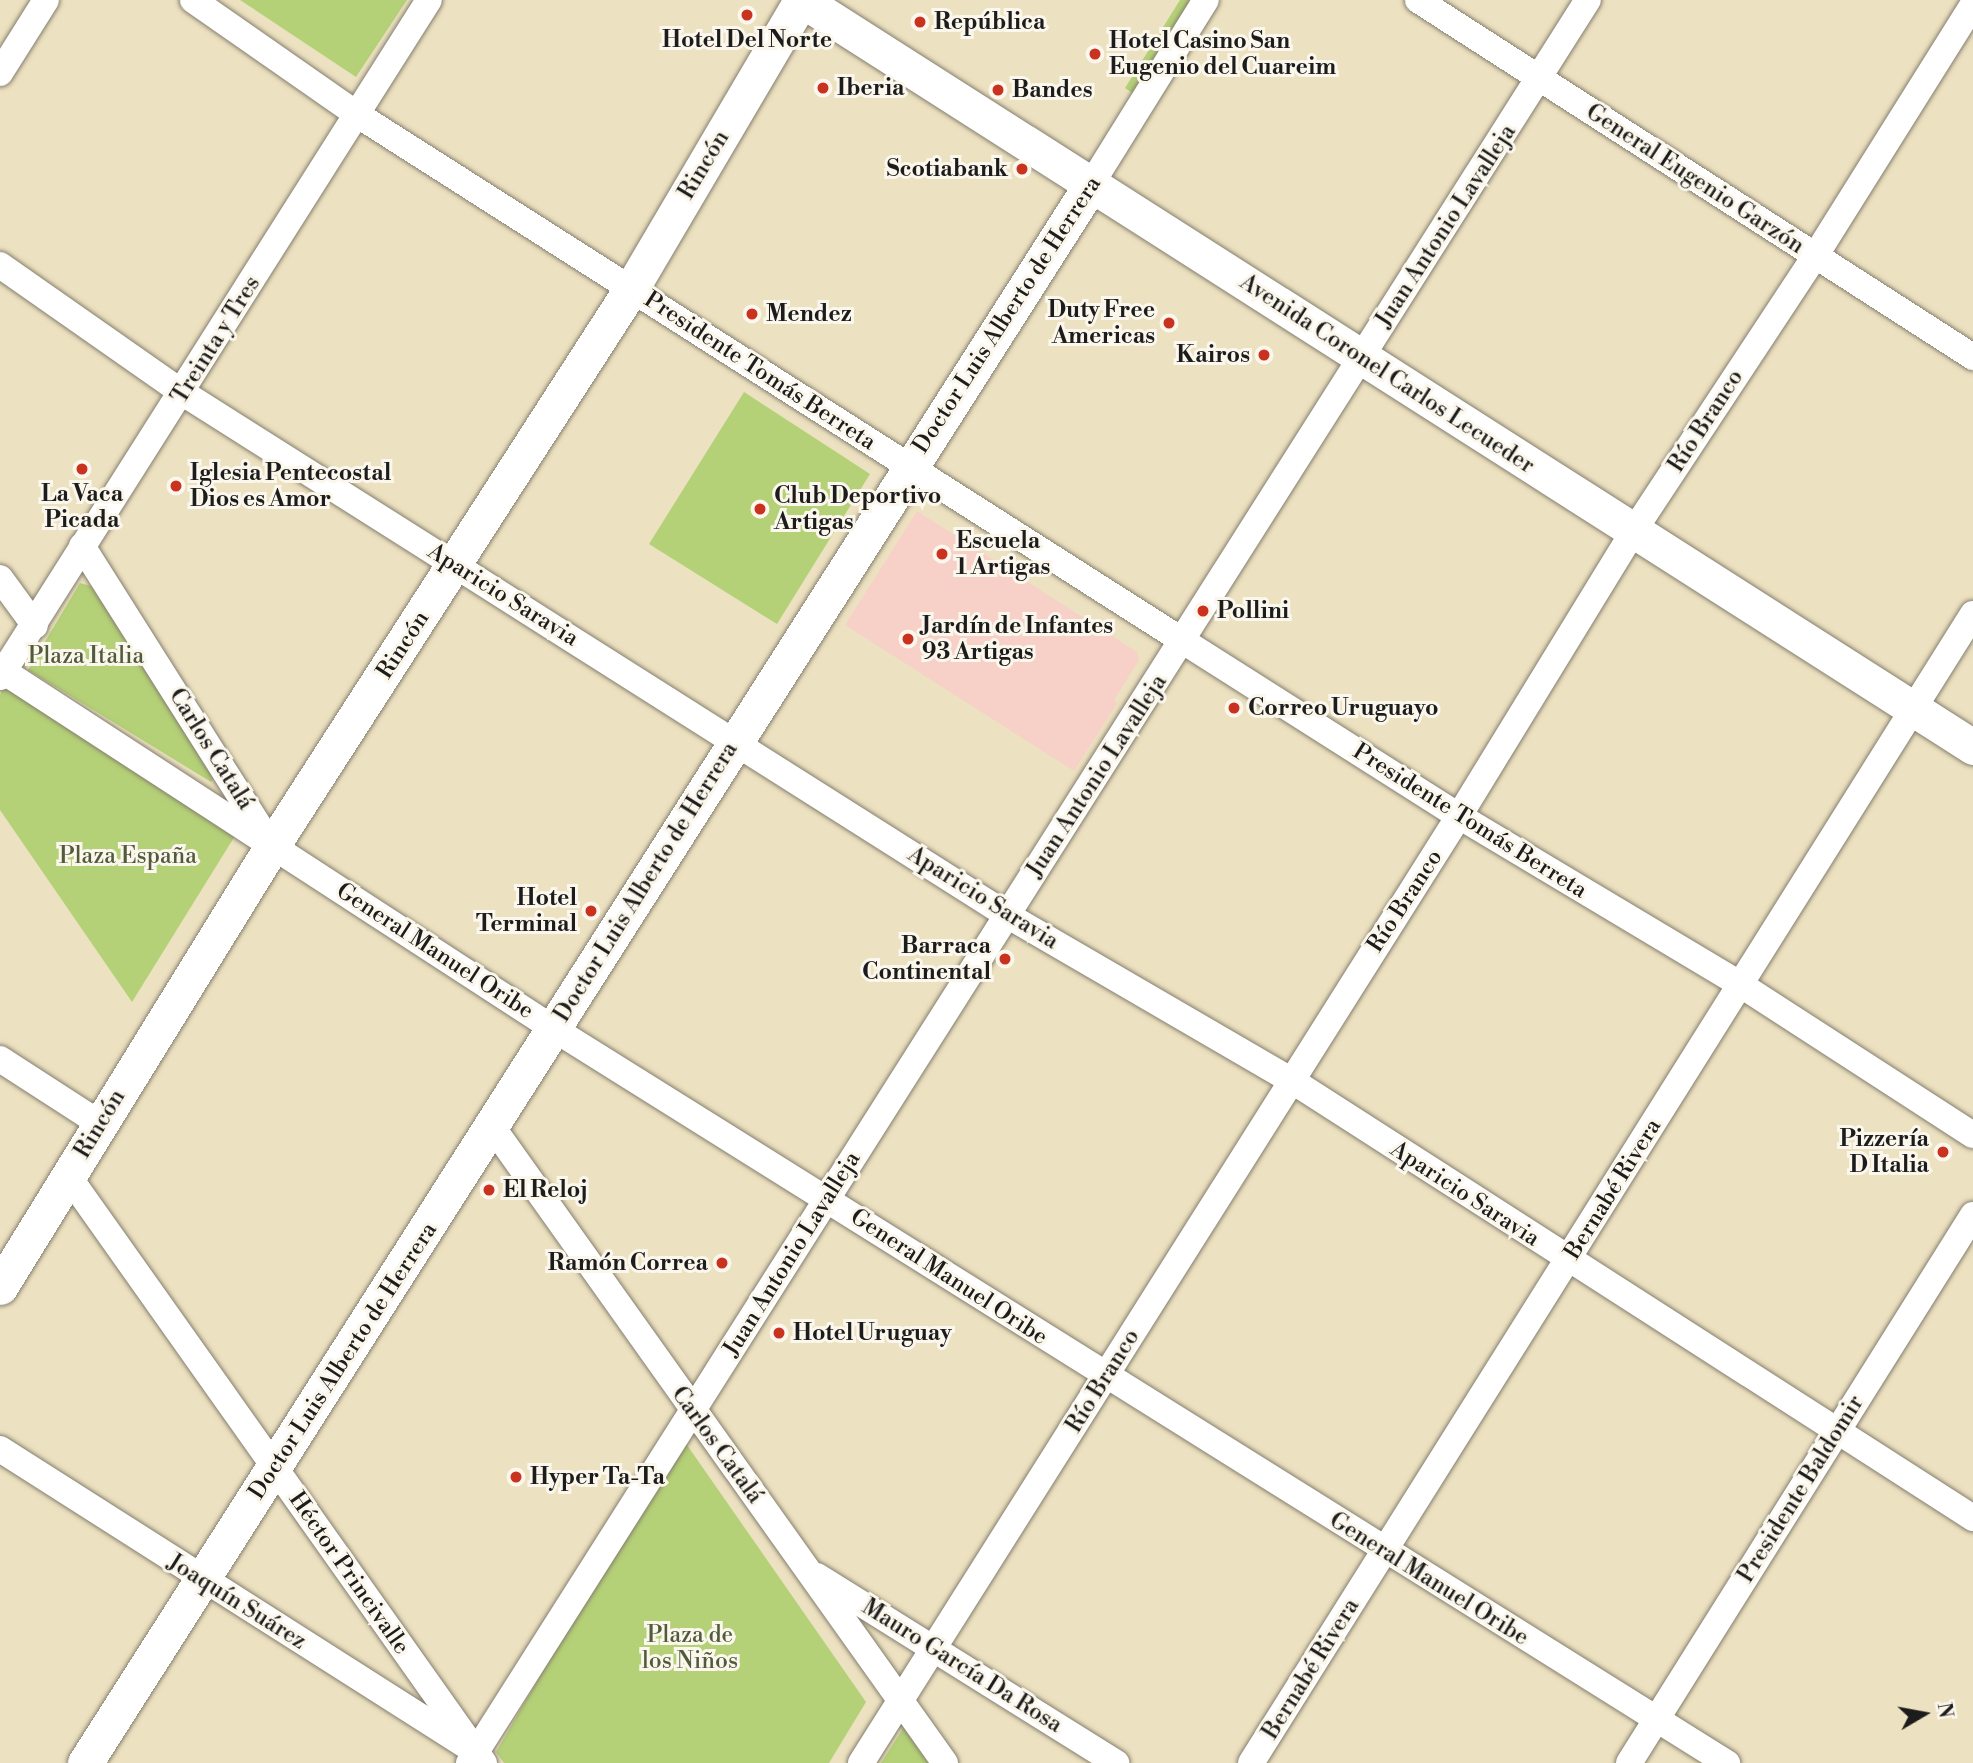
<!DOCTYPE html>
<html>
<head>
<meta charset="utf-8">
<style>
  body { margin:0 }
  #map { position:relative; width:1973px; height:1763px; overflow:hidden; background:#ece1c0; font-family:"Libre Bodoni",serif }
  div>[style] { position:absolute }
  .built>* { inset:0; background:#f7d1c7 }
  .green>* { inset:0; background:#b4d177 }
  .roads { filter:drop-shadow(0 0 2px #847e6e) drop-shadow(0 0 2px #847e6e) }
  .minor>* { height:26px; margin:-13px; padding:0 13px; transform-origin:13px; border-radius:13px; background:#fff }
  .major>* { height:35px; margin:-17.5px; padding:0 17.5px; transform-origin:17.5px; border-radius:17.5px; background:#fff }
  .dots>* { width:19px; height:19px; translate:-50% -50%; box-sizing:border-box; border:4px solid #fbf7ec; border-radius:50% }
  span { translate:-50% -50%; white-space:nowrap; text-align:center; line-height:1.15; -webkit-text-stroke:6px #fbf7ec; paint-order:stroke }
  .poi-label { font-size:23px; color:#1c1c1c; font-weight:700 }
  .left { translate:0 -50%; text-align:left }
  .right { translate:-100% -50%; text-align:right }
  .street-label { font-size:23px; color:#1c1c1c }
  .park-label { font-size:23px; color:#515b3c }
  .north { position:absolute; left:1889px; top:1679px; width:70px; height:70px; -webkit-text-stroke:5px #fbf7ec; paint-order:stroke; rotate:80deg; font-size:19px; font-weight:700; line-height:28px; text-align:center; color:#1c1c1c }
  .north::after { content:''; display:block; margin:auto; width:24px; height:32px; background:#1c1c1c; clip-path:polygon(50% 0,100% 100%,50% 72%,0 100%) }
</style>
</head>
<body>
<div id="map">
  <div class="built">
    <div style="clip-path:polygon(917px 511px,1137px 652px,1139px 660px,1114px 700px,1117px 703px,1074px 771px,845px 625px)"></div>
  </div>
  <div class="green">
    <div style="clip-path:polygon(240px 0,407px 0,356px 77px)"></div>
    <div style="clip-path:polygon(1180px 0,1197px 0,1137px 96px,1125px 88px)"></div>
    <div style="clip-path:polygon(744px 392px,870px 474px,777px 624px,649px 544px)"></div>
    <div style="clip-path:polygon(80px 583px,91px 586px,215px 776px,211px 782px,28px 670px)"></div>
    <div style="clip-path:polygon(6px 684px,238px 831px,132px 1002px,0 810px,0 695px)"></div>
    <div style="clip-path:polygon(680px 1435px,866px 1702px,829px 1763px,504px 1763px,496px 1752px)"></div>
    <div style="clip-path:polygon(904px 1727px,928px 1763px,881px 1763px)"></div>
  </div>
  <div class="roads">
    <div class="minor">
      <div style="left:193px;top:0;width:201px;rotate:34.9deg"></div>
      <div style="left:358px;top:115px;width:978px;rotate:32.52deg"></div>
      <div style="left:1183px;top:641px;width:327px;rotate:32.4deg"></div>
      <div style="left:1459px;top:816px;width:329px;rotate:30.9deg"></div>
      <div style="left:1741px;top:985px;width:276px;rotate:32.9deg"></div>
      <div style="left:1418px;top:0;width:660px;rotate:32.75deg"></div>
      <div style="left:0;top:73px;width:86px;rotate:-57.8deg"></div>
      <div style="left:1090px;top:186px;width:219px;rotate:-58.1deg"></div>
      <div style="left:0;top:265px;width:223px;rotate:35deg"></div>
      <div style="left:183px;top:393px;width:975px;rotate:32.35deg"></div>
      <div style="left:1007px;top:915px;width:328px;rotate:30.2deg"></div>
      <div style="left:1291px;top:1080px;width:811px;rotate:32.71deg"></div>
      <div style="left:82px;top:546px;width:347px;rotate:57.7deg"></div>
      <div style="left:0;top:578px;width:59px;rotate:53.9deg"></div>
      <div style="left:0;top:669px;width:661px;rotate:33.02deg"></div>
      <div style="left:554px;top:1029px;width:1384px;rotate:32.04deg"></div>
      <div style="left:0;top:677px;width:801px;rotate:-57.64deg"></div>
      <div style="left:0;top:1059px;width:118px;rotate:32.9deg"></div>
      <div style="left:491px;top:1125px;width:783px;rotate:54.56deg"></div>
      <div style="left:69px;top:1177px;width:718px;rotate:54.69deg"></div>
      <div style="left:0;top:1449px;width:551px;rotate:32.48deg"></div>
      <div style="left:817px;top:1576px;width:353px;rotate:32deg"></div>
      <div style="left:469px;top:1763px;width:2088px;rotate:-57.6deg"></div>
      <div style="left:861px;top:1763px;width:1120px;rotate:-57.73deg"></div>
      <div style="left:1459px;top:816px;width:333px;rotate:-58.5deg"></div>
      <div style="left:1633px;top:532px;width:328px;rotate:-56.6deg"></div>
      <div style="left:1814px;top:258px;width:299px;rotate:-57.9deg"></div>
      <div style="left:1251px;top:1763px;width:1357px;rotate:-57.86deg"></div>
      <div style="left:1629px;top:1763px;width:647px;rotate:-57.88deg"></div>
    </div>
    <div class="major">
      <div style="left:802px;top:0;width:1389px;rotate:32.53deg"></div>
      <div style="left:0;top:1287px;width:518px;rotate:-58.33deg"></div>
      <div style="left:272px;top:846px;width:663px;rotate:-57.2deg"></div>
      <div style="left:631px;top:289px;width:335px;rotate:-59.5deg"></div>
      <div style="left:85px;top:1763px;width:1870px;rotate:-57.49deg"></div>
    </div>
  </div>
  <div class="dots">
    <div style="left:747px;top:15px;background:#c8321e"></div>
    <div style="left:920px;top:22px;background:#c8321e"></div>
    <div style="left:1095px;top:54px;background:#c8321e"></div>
    <div style="left:823px;top:88px;background:#c8321e"></div>
    <div style="left:998px;top:90px;background:#c8321e"></div>
    <div style="left:1022px;top:169px;background:#c8321e"></div>
    <div style="left:752px;top:314px;background:#c8321e"></div>
    <div style="left:1169px;top:323px;background:#c8321e"></div>
    <div style="left:1264px;top:355px;background:#c8321e"></div>
    <div style="left:82px;top:469px;background:#c8321e"></div>
    <div style="left:176px;top:486px;background:#c8321e"></div>
    <div style="left:760px;top:509px;background:#c8321e"></div>
    <div style="left:942px;top:554px;background:#c8321e"></div>
    <div style="left:1203px;top:611px;background:#c8321e"></div>
    <div style="left:908px;top:639px;background:#c8321e"></div>
    <div style="left:1234px;top:708px;background:#c8321e"></div>
    <div style="left:591px;top:911px;background:#c8321e"></div>
    <div style="left:1005px;top:959px;background:#c8321e"></div>
    <div style="left:1943px;top:1152px;background:#c8321e"></div>
    <div style="left:489px;top:1190px;background:#c8321e"></div>
    <div style="left:722px;top:1263px;background:#c8321e"></div>
    <div style="left:779px;top:1333px;background:#c8321e"></div>
    <div style="left:516px;top:1477px;background:#c8321e"></div>
  </div>
  <div class="poi-label">
    <span class="left" style="left:934px;top:22px">República</span>
    <span style="left:747px;top:40px">Hotel Del Norte</span>
    <span class="left" style="left:1109px;top:54px">Hotel Casino San<br>Eugenio del Cuareim</span>
    <span class="left" style="left:837px;top:88px">Iberia</span>
    <span class="left" style="left:1012px;top:90px">Bandes</span>
    <span class="right" style="left:1008px;top:169px">Scotiabank</span>
    <span class="right" style="left:1155px;top:323px">Duty Free<br>Americas</span>
    <span class="left" style="left:766px;top:314px">Mendez</span>
    <span class="right" style="left:1250px;top:355px">Kairos</span>
    <span class="left" style="left:190px;top:486px">Iglesia Pentecostal<br>Dios es Amor</span>
    <span style="left:82px;top:507px">La Vaca<br>Picada</span>
    <span class="left" style="left:774px;top:509px">Club Deportivo<br>Artigas</span>
    <span class="left" style="left:956px;top:554px">Escuela<br>1 Artigas</span>
    <span class="left" style="left:1217px;top:611px">Pollini</span>
    <span class="left" style="left:922px;top:639px">Jardín de Infantes<br>93 Artigas</span>
    <span class="left" style="left:1248px;top:708px">Correo Uruguayo</span>
    <span class="right" style="left:577px;top:911px">Hotel<br>Terminal</span>
    <span class="right" style="left:991px;top:959px">Barraca<br>Continental</span>
    <span class="right" style="left:1929px;top:1152px">Pizzería<br>D Italia</span>
    <span class="left" style="left:503px;top:1190px">El Reloj</span>
    <span class="right" style="left:708px;top:1263px">Ramón Correa</span>
    <span class="left" style="left:793px;top:1333px">Hotel Uruguay</span>
    <span class="left" style="left:530px;top:1477px">Hyper Ta-Ta</span>
  </div>
  <div class="street-label">
    <span style="left:704px;top:165px;rotate:-59deg">Rincón</span>
    <span style="left:1695px;top:179px;rotate:33deg">General Eugenio Garzón</span>
    <span style="left:1446px;top:226px;rotate:-57deg">Juan Antonio Lavalleja</span>
    <span style="left:1007px;top:315px;rotate:-57deg">Doctor Luis Alberto de Herrera</span>
    <span style="left:216px;top:340px;rotate:-58deg">Treinta y Tres</span>
    <span style="left:760px;top:371px;rotate:33deg">Presidente Tomás Berreta</span>
    <span style="left:1387px;top:374px;rotate:33deg">Avenida Coronel Carlos Lecueder</span>
    <span style="left:1706px;top:421px;rotate:-57deg">Río Branco</span>
    <span style="left:503px;top:595px;rotate:32deg">Aparicio Saravia</span>
    <span style="left:403px;top:645px;rotate:-57deg">Rincón</span>
    <span style="left:211px;top:749px;rotate:58deg">Carlos Catalá</span>
    <span style="left:1097px;top:776px;rotate:-57deg">Juan Antonio Lavalleja</span>
    <span style="left:1470px;top:821px;rotate:32deg">Presidente Tomás Berreta</span>
    <span style="left:646px;top:882px;rotate:-58deg">Doctor Luis Alberto de Herrera</span>
    <span style="left:983px;top:898px;rotate:32deg">Aparicio Saravia</span>
    <span style="left:1405px;top:901px;rotate:-57deg">Río Branco</span>
    <span style="left:435px;top:951px;rotate:33deg">General Manuel Oribe</span>
    <span style="left:100px;top:1124px;rotate:-59deg">Rincón</span>
    <span style="left:1613px;top:1189px;rotate:-58deg">Bernabé Rivera</span>
    <span style="left:1465px;top:1194px;rotate:33deg">Aparicio Saravia</span>
    <span style="left:792px;top:1254px;rotate:-58deg">Juan Antonio Lavalleja</span>
    <span style="left:949px;top:1277px;rotate:33deg">General Manuel Oribe</span>
    <span style="left:343px;top:1361px;rotate:-57deg">Doctor Luis Alberto de Herrera</span>
    <span style="left:1103px;top:1381px;rotate:-58deg">Río Branco</span>
    <span style="left:717px;top:1445px;rotate:54deg">Carlos Catalá</span>
    <span style="left:1801px;top:1489px;rotate:-58deg">Presidente Baldomir</span>
    <span style="left:349px;top:1573px;rotate:55deg">Héctor Princivalle</span>
    <span style="left:1429px;top:1579px;rotate:32deg">General Manuel Oribe</span>
    <span style="left:237px;top:1602px;rotate:32deg">Joaquín Suárez</span>
    <span style="left:962px;top:1666px;rotate:32deg">Mauro García Da Rosa</span>
    <span style="left:1311px;top:1669px;rotate:-58deg">Bernabé Rivera</span>
  </div>
  <div class="park-label">
    <span style="left:86px;top:656px">Plaza Italia</span>
    <span style="left:128px;top:856px">Plaza España</span>
    <span style="left:690px;top:1648px">Plaza de<br>los Niños</span>
  </div>
  <div class="north">N</div>
</div>
</body>
</html>
